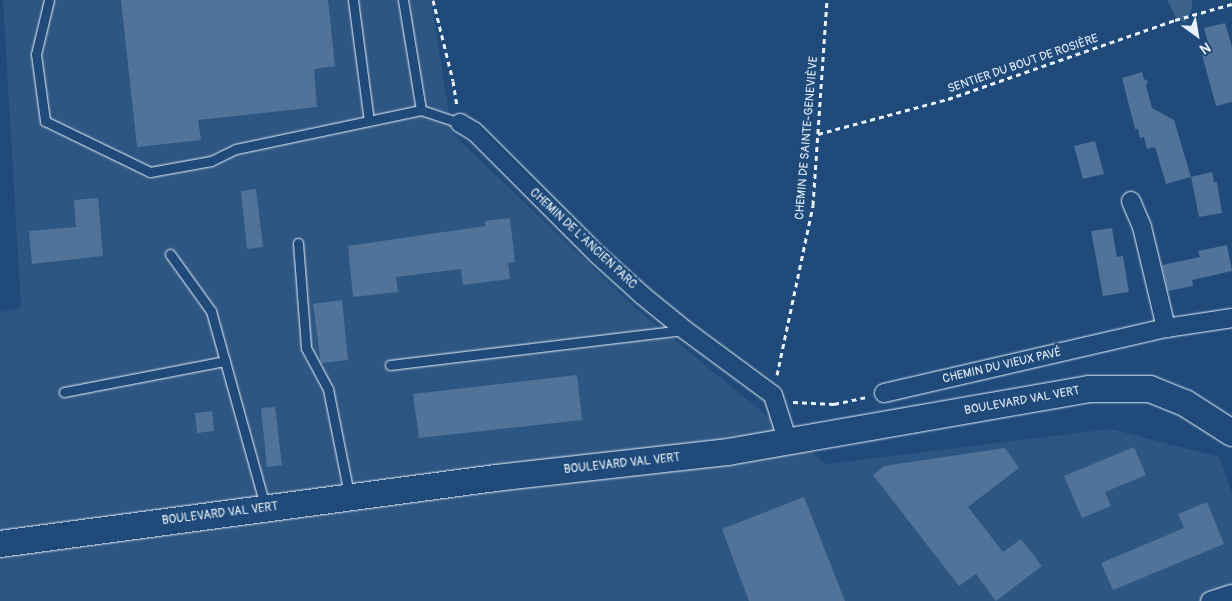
<!DOCTYPE html>
<html>
<head>
<meta charset="utf-8">
<style>
  body { margin:0 }
  #map { position:relative; width:1232px; height:601px; overflow:hidden; background:#1f4a7a; font-family:Pangolin,sans-serif }
  div>[style] { position:absolute }
  .built>* { inset:0; background:#2e5683 }
  .green>* { inset:0; background:#3c628c }
  .building>* { inset:0; background:#517399 }
  .path>* { height:3px; margin-top:-1.5px; transform-origin:0; background:repeating-linear-gradient(90deg,#e8f1f8 0 5px,transparent 0 9px) }
  .roads { filter:drop-shadow(0 0 1px #e8f1f8) drop-shadow(0 0 1px #e8f1f8) }
  .lane>* { height:9px; margin:-4.5px; padding:0 4.5px; transform-origin:4.5px; border-radius:4.5px; background:#1f4a7a }
  .street>* { height:18px; margin:-9px; padding:0 9px; transform-origin:9px; border-radius:9px; background:#1f4a7a }
  .secondary>* { height:26px; margin:-13px; padding:0 13px; transform-origin:13px; border-radius:13px; background:#1f4a7a }
  span { translate:-50% -50%; white-space:nowrap; text-align:center; line-height:1.15; -webkit-text-stroke:5px #1f4a7a; paint-order:stroke }
  .street-label { font-size:12px; color:#e8f1f8 }
  .north { position:absolute; left:1172px; top:10px; width:50px; height:50px; -webkit-text-stroke:4px #1f4a7a; paint-order:stroke; rotate:148deg; font-size:14px; font-weight:700; line-height:20px; text-align:center; color:#e8f1f8 }
  .north::after { content:''; display:block; margin:auto; width:18px; height:22px; background:#e8f1f8; clip-path:polygon(50% 0,100% 100%,50% 72%,0 100%) }
</style>
</head>
<body>
<div id="map">
  <div class="built">
    <div style="clip-path:polygon(3px 0,431px 0,452px 133px,634px 307px,826px 464px,1111px 429px,1219px 457px,1232px 493px,1232px 601px,0 601px,0 312px,21px 308px)"></div>
  </div>
  <div class="green">
    <div style="clip-path:polygon(1167px 0,1192px 0,1192px 8px,1186px 23px,1177px 19px)"></div>
  </div>
  <div class="building">
    <div style="clip-path:polygon(121px 0,328px 0,335px 66px,314px 69px,317px 107px,198px 120px,201px 140px,137px 147px)"></div>
    <div style="clip-path:polygon(1225px 23px,1232px 47px,1232px 102px,1216px 106px,1202px 55px,1211px 53px,1204px 28px)"></div>
    <div style="clip-path:polygon(1142px 72px,1144px 79px,1148px 81px,1146px 86px,1152px 108px,1174px 120px,1191px 177px,1166px 184px,1155px 147px,1147px 149px,1144px 137px,1140px 138px,1138px 129px,1135px 129px,1122px 78px)"></div>
    <div style="clip-path:polygon(1095px 141px,1104px 174px,1083px 179px,1074px 146px)"></div>
    <div style="clip-path:polygon(1212px 172px,1214px 182px,1217px 182px,1222px 213px,1199px 217px,1191px 177px)"></div>
    <div style="clip-path:polygon(256px 189px,263px 247px,247px 249px,241px 191px)"></div>
    <div style="clip-path:polygon(98px 198px,103px 256px,32px 264px,29px 231px,76px 227px,74px 200px)"></div>
    <div style="clip-path:polygon(510px 218px,515px 262px,508px 263px,510px 279px,463px 285px,461px 269px,396px 277px,398px 292px,353px 297px,348px 246px,485px 226px,485px 221px)"></div>
    <div style="clip-path:polygon(1112px 228px,1117px 257px,1123px 256px,1129px 292px,1103px 296px,1091px 231px)"></div>
    <div style="clip-path:polygon(1227px 245px,1232px 271px,1192px 280px,1193px 286px,1168px 291px,1162px 265px,1200px 257px,1198px 251px)"></div>
    <div style="clip-path:polygon(342px 300px,348px 360px,321px 363px,313px 304px)"></div>
    <div style="clip-path:polygon(577px 375px,582px 420px,419px 438px,413px 394px)"></div>
    <div style="clip-path:polygon(275px 407px,282px 465px,267px 467px,261px 408px)"></div>
    <div style="clip-path:polygon(212px 411px,214px 431px,197px 433px,195px 413px)"></div>
    <div style="clip-path:polygon(1134px 447px,1146px 475px,1105px 492px,1111px 506px,1082px 518px,1064px 476px)"></div>
    <div style="clip-path:polygon(1005px 448px,1019px 468px,968px 507px,1003px 552px,1021px 539px,1042px 566px,996px 601px,976px 574px,959px 586px,873px 475px,884px 466px)"></div>
    <div style="clip-path:polygon(804px 497px,845px 601px,749px 601px,722px 529px)"></div>
    <div style="clip-path:polygon(1207px 502px,1224px 544px,1113px 590px,1101px 563px,1184px 528px,1178px 514px)"></div>
  </div>
  <div class="path">
    <div style="left:433px;top:0;width:83px;rotate:76.1deg"></div>
    <div style="left:453px;top:81px;width:26px;rotate:81deg"></div>
    <div style="left:818px;top:134px;width:135px;rotate:-15.1deg"></div>
    <div style="left:948px;top:99px;width:240px;rotate:-19.2deg"></div>
    <div style="left:1175px;top:20px;width:59px;rotate:-15.7deg"></div>
    <div style="left:777px;top:375px;width:174px;rotate:-78deg"></div>
    <div style="left:813px;top:205px;width:205px;rotate:-86.1deg"></div>
    <div style="left:793px;top:402px;width:41px;rotate:2.8deg"></div>
    <div style="left:834px;top:404px;width:33px;rotate:-12deg"></div>
  </div>
  <div class="roads">
    <div class="lane">
      <div style="left:49px;top:0;width:56px;rotate:103.5deg"></div>
      <div style="left:36px;top:54px;width:68px;rotate:82.3deg"></div>
      <div style="left:45px;top:121px;width:117px;rotate:25.9deg"></div>
      <div style="left:150px;top:172px;width:62px;rotate:-10.2deg"></div>
      <div style="left:211px;top:161px;width:28px;rotate:-26deg"></div>
      <div style="left:236px;top:149px;width:189px;rotate:-11.9deg"></div>
      <div style="left:353px;top:0;width:122px;rotate:82.5deg"></div>
      <div style="left:403px;top:0;width:111px;rotate:80.7deg"></div>
      <div style="left:421px;top:110px;width:41px;rotate:18.4deg"></div>
      <div style="left:298px;top:243px;width:105px;rotate:85.6deg"></div>
      <div style="left:306px;top:348px;width:47px;rotate:61.8deg"></div>
      <div style="left:328px;top:389px;width:107px;rotate:78.7deg"></div>
      <div style="left:170px;top:254px;width:70px;rotate:54.3deg"></div>
      <div style="left:211px;top:311px;width:202px;rotate:74.5deg"></div>
      <div style="left:390px;top:365px;width:297px;rotate:-6.8deg"></div>
      <div style="left:64px;top:392px;width:164px;rotate:-10.9deg"></div>
    </div>
    <div class="street">
      <div style="left:460px;top:123px;width:17px;rotate:31deg"></div>
      <div style="left:475px;top:132px;width:174px;rotate:45deg"></div>
      <div style="left:598px;top:255px;width:59px;rotate:42.3deg"></div>
      <div style="left:642px;top:295px;width:55px;rotate:39.1deg"></div>
      <div style="left:685px;top:330px;width:109px;rotate:36.5deg"></div>
      <div style="left:773px;top:395px;width:49px;rotate:72.3deg"></div>
      <div style="left:1131px;top:201px;width:28px;rotate:67deg"></div>
      <div style="left:1142px;top:227px;width:104px;rotate:76.6deg"></div>
      <div style="left:884px;top:393px;width:289px;rotate:-13deg"></div>
      <div style="left:1166px;top:328px;width:67px;rotate:-8.6deg"></div>
      <div style="left:1210px;top:601px;width:23px;rotate:-18deg"></div>
    </div>
    <div class="secondary">
      <div style="left:0;top:544px;width:500px;rotate:-7.58deg"></div>
      <div style="left:496px;top:478px;width:233px;rotate:-6.4deg"></div>
      <div style="left:728px;top:452px;width:366px;rotate:-9.9deg"></div>
      <div style="left:1089px;top:389px;width:61px"></div>
      <div style="left:1150px;top:389px;width:38px;rotate:22deg"></div>
      <div style="left:1185px;top:403px;width:56px;rotate:32.6deg"></div>
    </div>
  </div>
  <div class="street-label">
    <span style="left:1023px;top:64px;rotate:-19deg">SENTIER DU BOUT DE ROSIÈRE</span>
    <span style="left:807px;top:138px;rotate:-85deg">CHEMIN DE SAINTE-GENEVIÈVE</span>
    <span style="left:583px;top:239px;rotate:43deg">CHEMIN DE L'ANCIEN PARC</span>
    <span style="left:1002px;top:366px;rotate:-13deg">CHEMIN DU VIEUX PAVÉ</span>
    <span style="left:1022px;top:401px;rotate:-10deg">BOULEVARD VAL VERT</span>
    <span style="left:622px;top:464px;rotate:-6deg">BOULEVARD VAL VERT</span>
    <span style="left:220px;top:514px;rotate:-7deg">BOULEVARD VAL VERT</span>
  </div>
  <div class="north">N</div>
</div>
</body>
</html>
